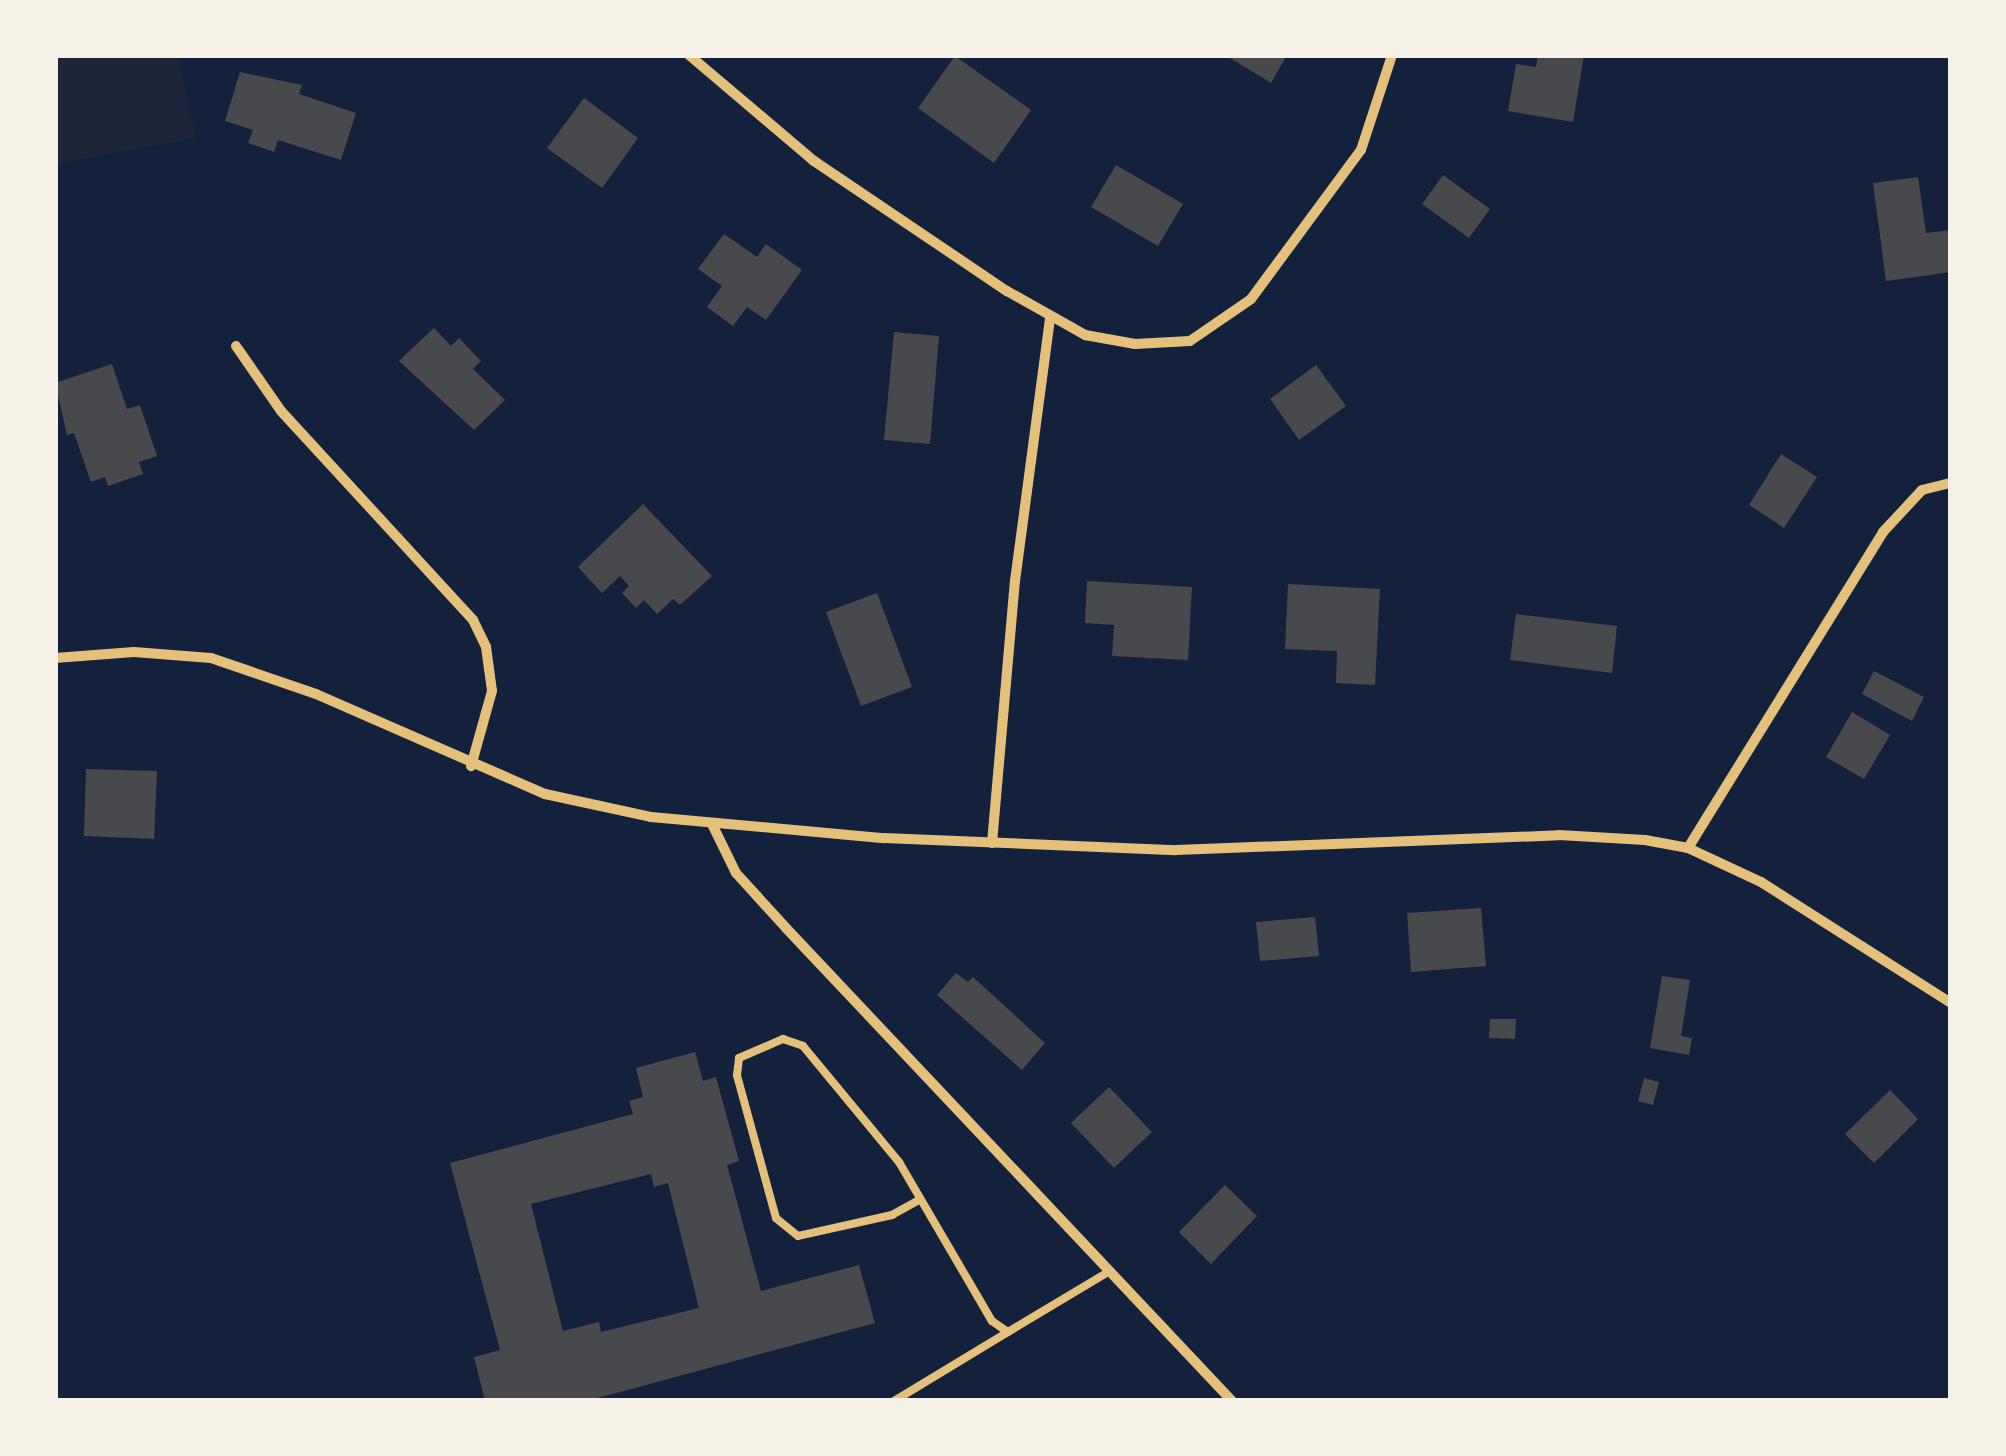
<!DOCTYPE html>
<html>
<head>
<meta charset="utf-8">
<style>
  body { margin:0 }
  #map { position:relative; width:2006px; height:1456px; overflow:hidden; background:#14213d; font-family:"Sofia Sans Condensed",sans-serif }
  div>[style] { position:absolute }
  .green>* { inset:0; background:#1d2539 }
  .building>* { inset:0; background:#48494c }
  .service>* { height:8px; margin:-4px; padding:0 4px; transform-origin:4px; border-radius:4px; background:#e5c07b }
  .minor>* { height:10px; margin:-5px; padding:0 5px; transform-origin:5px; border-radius:5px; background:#e5c07b }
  span { translate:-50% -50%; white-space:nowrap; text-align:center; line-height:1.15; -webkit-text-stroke:8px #f6f1e7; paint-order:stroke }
  .frame { position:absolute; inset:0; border:58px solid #f6f1e7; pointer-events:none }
</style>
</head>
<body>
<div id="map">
  <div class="green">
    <div style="clip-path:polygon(55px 55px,178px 55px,196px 138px,55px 164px)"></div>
  </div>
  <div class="building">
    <div style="clip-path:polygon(1225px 55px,1287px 55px,1271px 83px)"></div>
    <div style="clip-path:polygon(1538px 55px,1584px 55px,1573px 122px,1508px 111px,1516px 64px,1536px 67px)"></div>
    <div style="clip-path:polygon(955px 56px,1031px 110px,994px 163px,918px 108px)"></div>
    <div style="clip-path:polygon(240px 72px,302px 85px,299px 94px,356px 113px,341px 160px,278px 140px,274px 152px,248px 143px,253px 130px,225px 121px)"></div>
    <div style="clip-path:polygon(584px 98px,638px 138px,602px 188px,547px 148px)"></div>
    <div style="clip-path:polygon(1116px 165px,1183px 204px,1158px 246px,1091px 207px)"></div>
    <div style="clip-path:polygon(1443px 175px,1490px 209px,1469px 238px,1422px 204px)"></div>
    <div style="clip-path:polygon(1918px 177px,1926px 233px,1951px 230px,1951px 272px,1886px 281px,1873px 183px)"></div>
    <div style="clip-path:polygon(724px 234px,757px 257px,766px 244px,802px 270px,766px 320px,747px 307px,733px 326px,707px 307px,722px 286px,698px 269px)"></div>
    <div style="clip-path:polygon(434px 328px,451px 346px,459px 338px,481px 361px,473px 369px,505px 400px,474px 430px,399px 361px)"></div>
    <div style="clip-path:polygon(894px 332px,939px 336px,930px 444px,884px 440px)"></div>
    <div style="clip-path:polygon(112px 364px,127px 409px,140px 405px,157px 456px,139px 462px,143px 474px,108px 486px,105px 477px,91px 482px,74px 433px,67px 435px,55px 383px)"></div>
    <div style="clip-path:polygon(1316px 365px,1346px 406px,1299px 440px,1270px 399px)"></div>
    <div style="clip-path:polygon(1781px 454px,1817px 477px,1784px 528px,1749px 505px)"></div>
    <div style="clip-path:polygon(643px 504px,712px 576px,680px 605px,673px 599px,657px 614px,644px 600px,636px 608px,622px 593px,629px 586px,620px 576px,602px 593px,578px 567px)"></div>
    <div style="clip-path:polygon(1087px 581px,1192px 587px,1188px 660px,1112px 656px,1114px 625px,1085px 623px)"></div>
    <div style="clip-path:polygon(1288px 584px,1380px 589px,1375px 685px,1336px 683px,1337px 651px,1285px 649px)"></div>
    <div style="clip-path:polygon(877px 593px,912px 687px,861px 706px,826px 612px)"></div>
    <div style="clip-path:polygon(1516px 614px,1617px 626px,1612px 673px,1510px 660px)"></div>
    <div style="clip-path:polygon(1874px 671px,1924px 697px,1912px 721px,1862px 694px)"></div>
    <div style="clip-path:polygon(1852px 712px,1890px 735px,1864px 779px,1826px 757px)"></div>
    <div style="clip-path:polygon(86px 769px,157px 771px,154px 839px,84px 836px)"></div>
    <div style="clip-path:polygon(1481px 908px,1486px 966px,1411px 972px,1407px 913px)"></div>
    <div style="clip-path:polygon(1315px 917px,1319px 956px,1260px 961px,1256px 922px)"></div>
    <div style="clip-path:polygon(956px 973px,968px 982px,973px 977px,1045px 1043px,1022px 1070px,937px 995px)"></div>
    <div style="clip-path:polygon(1662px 976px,1690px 980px,1681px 1036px,1692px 1038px,1689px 1055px,1650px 1048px)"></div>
    <div style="clip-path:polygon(1490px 1019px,1516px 1019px,1515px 1039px,1489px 1038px)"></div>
    <div style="clip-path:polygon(evenodd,695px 1052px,703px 1081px,716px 1077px,739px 1161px,727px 1165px,761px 1291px,859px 1265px,875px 1323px,587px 1401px,485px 1401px,474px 1357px,500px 1350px,450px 1163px,633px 1114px,629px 1101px,643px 1097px,636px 1068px,695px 1052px,651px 1174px,654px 1187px,668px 1183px,699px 1308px,601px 1332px,599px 1322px,563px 1331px,531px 1204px,651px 1174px)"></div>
    <div style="clip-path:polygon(1644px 1078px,1659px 1082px,1653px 1105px,1638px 1101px)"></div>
    <div style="clip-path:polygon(1109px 1087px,1152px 1132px,1114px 1168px,1071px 1123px)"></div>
    <div style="clip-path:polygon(1890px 1090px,1918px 1119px,1874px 1163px,1845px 1134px)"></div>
    <div style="clip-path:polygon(1225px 1185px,1257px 1216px,1211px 1264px,1179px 1232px)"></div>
  </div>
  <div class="service">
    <div style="left:919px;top:1200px;width:31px;rotate:151deg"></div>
    <div style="left:892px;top:1215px;width:96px;rotate:167.4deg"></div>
    <div style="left:798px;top:1236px;width:28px;rotate:-141deg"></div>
    <div style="left:776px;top:1218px;width:148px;rotate:-105.3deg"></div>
    <div style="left:737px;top:1075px;width:17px;rotate:-83deg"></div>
    <div style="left:739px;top:1058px;width:48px;rotate:-23.4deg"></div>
    <div style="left:783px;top:1039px;width:21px;rotate:19deg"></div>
    <div style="left:803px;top:1046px;width:151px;rotate:50.4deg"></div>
    <div style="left:899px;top:1162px;width:184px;rotate:59.7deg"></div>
    <div style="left:992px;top:1321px;width:19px;rotate:35deg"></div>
    <div style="left:1008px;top:1332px;width:119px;rotate:-30.9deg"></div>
    <div style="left:894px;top:1401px;width:133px;rotate:-31.2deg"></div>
  </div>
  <div class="minor">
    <div style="left:689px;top:55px;width:164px;rotate:40.3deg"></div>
    <div style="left:814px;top:161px;width:233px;rotate:34deg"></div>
    <div style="left:1007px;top:291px;width:90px;rotate:29.4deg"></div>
    <div style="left:1085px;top:335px;width:51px;rotate:10.2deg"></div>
    <div style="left:1135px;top:344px;width:55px;rotate:-3.1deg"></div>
    <div style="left:1190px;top:341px;width:74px;rotate:-34.5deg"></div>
    <div style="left:1251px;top:299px;width:185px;rotate:-53.6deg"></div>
    <div style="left:1361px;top:150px;width:100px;rotate:-71.9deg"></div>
    <div style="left:236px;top:346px;width:79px;rotate:55.3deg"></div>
    <div style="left:281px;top:411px;width:284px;rotate:47.4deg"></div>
    <div style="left:473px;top:620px;width:30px;rotate:64deg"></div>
    <div style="left:486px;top:647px;width:44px;rotate:82.2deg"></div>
    <div style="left:492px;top:691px;width:78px;rotate:105.6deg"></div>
    <div style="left:55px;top:658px;width:79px;rotate:-4.3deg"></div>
    <div style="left:134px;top:652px;width:77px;rotate:4.5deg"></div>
    <div style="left:211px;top:658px;width:111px;rotate:18.9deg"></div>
    <div style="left:316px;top:694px;width:250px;rotate:23.6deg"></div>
    <div style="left:545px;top:794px;width:108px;rotate:12.2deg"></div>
    <div style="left:651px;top:817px;width:234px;rotate:5.2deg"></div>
    <div style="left:884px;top:838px;width:292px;rotate:2.4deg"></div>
    <div style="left:1176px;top:850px;width:383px;rotate:-2.2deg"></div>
    <div style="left:1559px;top:835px;width:86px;rotate:3.3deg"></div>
    <div style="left:1645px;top:840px;width:44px;rotate:10.5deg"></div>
    <div style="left:1688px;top:848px;width:81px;rotate:25deg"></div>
    <div style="left:1761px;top:882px;width:225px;rotate:32.5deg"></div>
    <div style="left:712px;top:824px;width:55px;rotate:63.9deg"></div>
    <div style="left:736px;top:873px;width:74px;rotate:47.7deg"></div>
    <div style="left:786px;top:928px;width:650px;rotate:46.68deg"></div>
    <div style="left:992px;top:843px;width:263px;rotate:-85deg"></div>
    <div style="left:1015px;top:581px;width:266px;rotate:-82.4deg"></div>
    <div style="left:1688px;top:848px;width:371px;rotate:-58.3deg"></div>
    <div style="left:1883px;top:532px;width:57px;rotate:-47.1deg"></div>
    <div style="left:1922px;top:490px;width:30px;rotate:-14deg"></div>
  </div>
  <div class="frame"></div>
</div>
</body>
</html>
